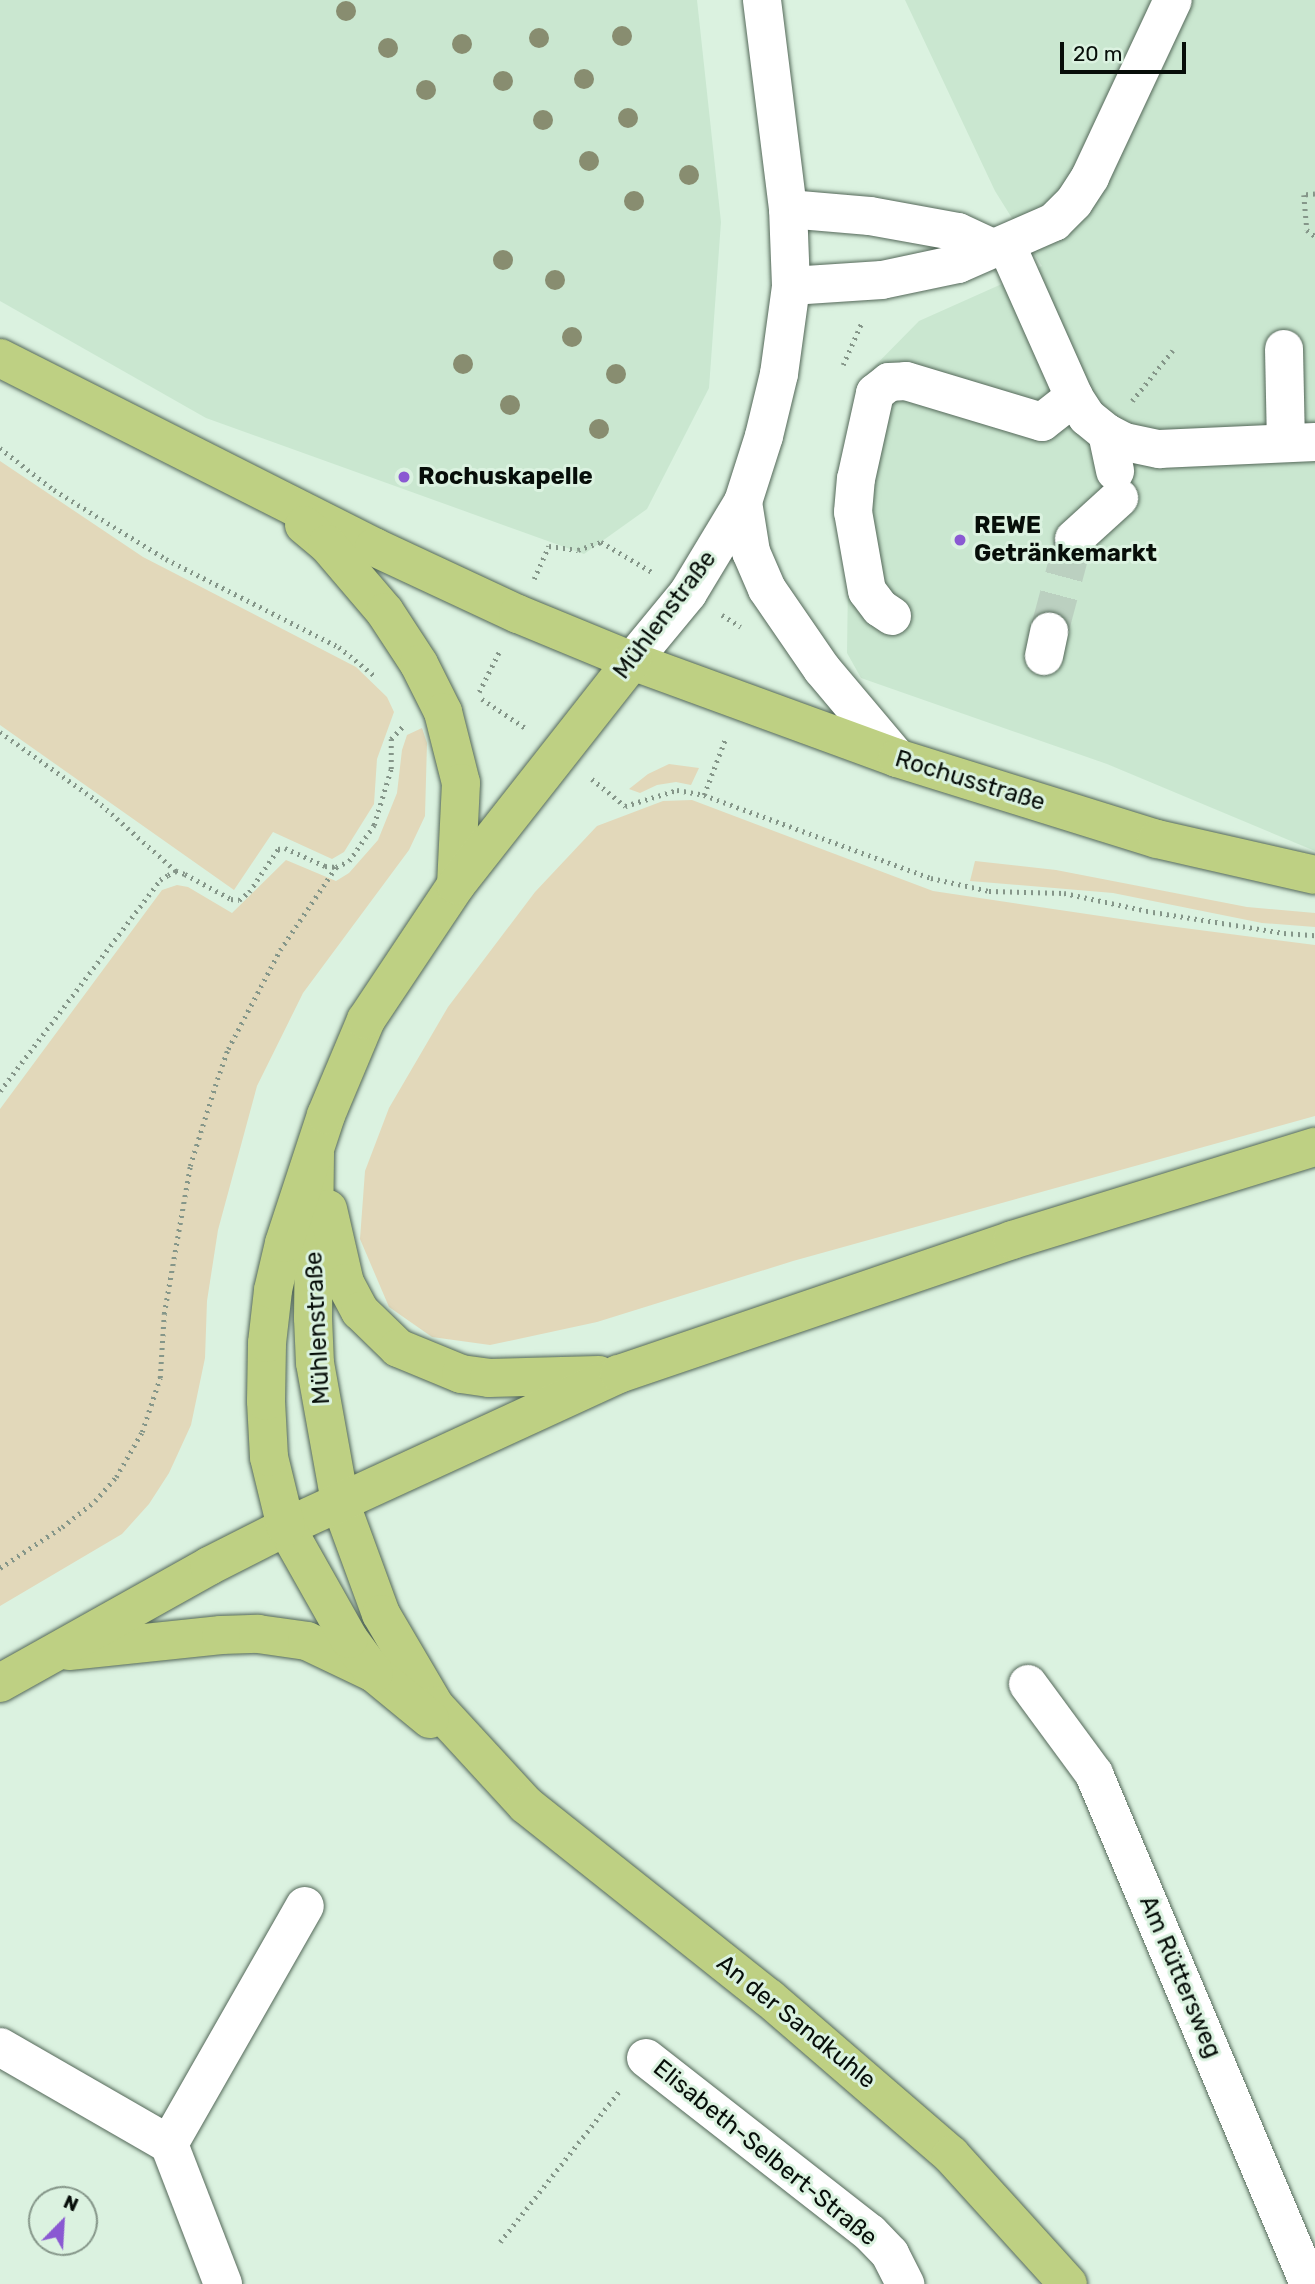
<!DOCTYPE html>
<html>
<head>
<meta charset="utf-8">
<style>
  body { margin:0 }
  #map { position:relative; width:1315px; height:2284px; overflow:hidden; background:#dbf2e0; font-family:Rubik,sans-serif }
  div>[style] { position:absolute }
  .built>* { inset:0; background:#cae7d0 }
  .green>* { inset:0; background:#e2d8ba }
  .minor-tunnel>* { height:38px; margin-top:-19px; transform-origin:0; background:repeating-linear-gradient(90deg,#bbd0c0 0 38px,transparent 0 57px) }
  .path>* { height:4.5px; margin-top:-2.25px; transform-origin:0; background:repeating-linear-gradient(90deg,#859689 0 2px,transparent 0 7px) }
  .roads { filter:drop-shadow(0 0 2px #546859) drop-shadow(0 0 2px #546859) }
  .minor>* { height:38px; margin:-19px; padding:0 19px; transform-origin:19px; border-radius:19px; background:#fff }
  .major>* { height:38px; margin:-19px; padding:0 19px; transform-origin:19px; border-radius:19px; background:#bed083 }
  .trees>* { width:20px; height:20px; margin:-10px; border-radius:50%; background:#888d70 }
  .dots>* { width:19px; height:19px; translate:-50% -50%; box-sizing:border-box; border:4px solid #dbf2e0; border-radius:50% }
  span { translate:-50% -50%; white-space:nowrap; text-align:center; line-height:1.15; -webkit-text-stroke:6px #dbf2e0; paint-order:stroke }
  .poi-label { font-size:24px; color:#070e09; font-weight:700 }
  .left { translate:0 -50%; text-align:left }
  .street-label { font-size:24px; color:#070e09 }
  .north { position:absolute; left:28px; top:2186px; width:70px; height:70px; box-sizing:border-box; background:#dbf2e0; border:2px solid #86978a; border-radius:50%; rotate:24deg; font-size:19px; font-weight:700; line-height:28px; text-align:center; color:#070e09 }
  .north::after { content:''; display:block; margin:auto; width:24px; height:32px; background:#8a59d2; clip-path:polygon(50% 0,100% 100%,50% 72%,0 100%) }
  .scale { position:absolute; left:1060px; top:42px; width:126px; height:32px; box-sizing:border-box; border:4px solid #070e09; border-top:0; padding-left:9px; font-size:21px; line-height:24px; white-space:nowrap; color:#070e09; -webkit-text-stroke:5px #dbf2e0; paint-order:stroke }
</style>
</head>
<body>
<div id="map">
  <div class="built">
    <div style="clip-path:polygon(0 0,697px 0,721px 222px,709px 388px,647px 509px,584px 554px,206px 418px,0 301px)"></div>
    <div style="clip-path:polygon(905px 0,1315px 0,1315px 851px,1107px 764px,861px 678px,847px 653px,848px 579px,840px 475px,858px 383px,919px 321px,1042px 266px,995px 191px)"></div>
  </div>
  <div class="green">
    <div style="clip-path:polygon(0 461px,143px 557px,356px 667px,387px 697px,394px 712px,377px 759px,374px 804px,344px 852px,332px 859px,273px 832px,234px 890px,0 725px)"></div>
    <div style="clip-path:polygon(422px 728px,427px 743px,425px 816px,409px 850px,303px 993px,257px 1086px,218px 1230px,207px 1301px,205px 1358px,191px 1425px,169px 1473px,149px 1504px,122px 1534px,0 1606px,0 1109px,162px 890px,177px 885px,188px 887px,232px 913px,286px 860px,336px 881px,349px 873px,378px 840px,397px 793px,402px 750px,407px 735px)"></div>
    <div style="clip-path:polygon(669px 764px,699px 768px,691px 785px,676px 782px,657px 785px,640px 793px,629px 789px,648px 774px)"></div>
    <div style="clip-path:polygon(692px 800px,933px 891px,1161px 925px,1315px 945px,1315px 1116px,793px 1261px,597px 1322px,490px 1345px,432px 1337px,389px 1307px,360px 1239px,365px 1171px,389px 1108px,448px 1007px,535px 892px,597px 826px,663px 801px)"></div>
    <div style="clip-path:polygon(975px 861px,1056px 870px,1247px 907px,1315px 913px,1315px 927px,1262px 923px,1113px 893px,970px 881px)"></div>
  </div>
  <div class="minor-tunnel">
    <div style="left:1049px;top:632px;width:96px;rotate:-75deg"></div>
  </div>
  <div class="path">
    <div style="left:1315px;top:194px;width:11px;rotate:175deg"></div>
    <div style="left:1304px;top:195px;width:35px;rotate:85deg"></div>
    <div style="left:1307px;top:230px;width:10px;rotate:37deg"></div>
    <div style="left:843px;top:365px;width:47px;rotate:-66.2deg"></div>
    <div style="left:1132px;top:401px;width:65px;rotate:-51.2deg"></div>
    <div style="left:0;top:448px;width:68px;rotate:37.9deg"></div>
    <div style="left:54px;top:490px;width:132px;rotate:31.6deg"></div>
    <div style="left:166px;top:559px;width:194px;rotate:27deg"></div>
    <div style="left:339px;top:647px;width:46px;rotate:38.9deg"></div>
    <div style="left:534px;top:579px;width:36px;rotate:-66deg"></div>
    <div style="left:549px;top:546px;width:29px;rotate:8deg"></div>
    <div style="left:578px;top:550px;width:24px;rotate:-19deg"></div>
    <div style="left:601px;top:542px;width:59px;rotate:30.5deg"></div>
    <div style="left:722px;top:615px;width:22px;rotate:32deg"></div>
    <div style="left:479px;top:692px;width:47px;rotate:-63.4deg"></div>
    <div style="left:482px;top:699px;width:54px;rotate:33.7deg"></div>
    <div style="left:0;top:732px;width:118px;rotate:35.3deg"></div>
    <div style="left:96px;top:800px;width:107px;rotate:41.6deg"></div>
    <div style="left:592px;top:779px;width:43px;rotate:39.3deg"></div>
    <div style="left:625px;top:806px;width:54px;rotate:-17.1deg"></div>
    <div style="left:677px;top:790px;width:27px;rotate:10deg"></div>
    <div style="left:704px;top:795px;width:242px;rotate:20.1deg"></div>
    <div style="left:931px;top:878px;width:59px;rotate:12.6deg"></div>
    <div style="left:989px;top:891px;width:75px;rotate:1.5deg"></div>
    <div style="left:1064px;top:893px;width:91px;rotate:12.1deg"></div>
    <div style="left:1153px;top:912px;width:133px;rotate:9.1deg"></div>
    <div style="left:1284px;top:933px;width:31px;rotate:4deg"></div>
    <div style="left:704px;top:795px;width:62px;rotate:-69.2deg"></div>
    <div style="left:0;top:1091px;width:265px;rotate:-52.8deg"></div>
    <div style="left:160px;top:880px;width:9px;rotate:-32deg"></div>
    <div style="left:168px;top:875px;width:9px;rotate:-27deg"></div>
    <div style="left:176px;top:871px;width:9px;rotate:18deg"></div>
    <div style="left:185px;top:874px;width:52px;rotate:28.5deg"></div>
    <div style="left:231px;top:899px;width:8px;rotate:7deg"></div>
    <div style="left:239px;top:900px;width:13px;rotate:-39deg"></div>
    <div style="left:249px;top:892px;width:52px;rotate:-56deg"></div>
    <div style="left:278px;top:849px;width:7px;rotate:-8deg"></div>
    <div style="left:285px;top:848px;width:44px;rotate:24.2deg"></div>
    <div style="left:325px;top:866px;width:11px;rotate:5deg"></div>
    <div style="left:336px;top:867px;width:14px;rotate:-25deg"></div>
    <div style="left:349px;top:861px;width:44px;rotate:-55.2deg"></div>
    <div style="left:374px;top:825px;width:59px;rotate:-73.1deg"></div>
    <div style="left:391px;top:769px;width:30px;rotate:-90deg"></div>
    <div style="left:391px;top:739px;width:19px;rotate:-47deg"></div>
    <div style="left:0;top:1568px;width:74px;rotate:-33.5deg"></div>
    <div style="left:62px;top:1527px;width:42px;rotate:-38.2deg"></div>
    <div style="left:95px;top:1501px;width:32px;rotate:-49deg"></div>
    <div style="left:116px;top:1477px;width:52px;rotate:-60deg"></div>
    <div style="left:142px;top:1432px;width:57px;rotate:-71.6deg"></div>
    <div style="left:160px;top:1378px;width:64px;rotate:-86.4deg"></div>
    <div style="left:164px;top:1314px;width:150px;rotate:-80deg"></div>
    <div style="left:190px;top:1166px;width:84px;rotate:-72.6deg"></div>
    <div style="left:215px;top:1086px;width:39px;rotate:-71deg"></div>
    <div style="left:228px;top:1049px;width:112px;rotate:-62.3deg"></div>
    <div style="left:280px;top:950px;width:100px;rotate:-56deg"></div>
    <div style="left:500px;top:2242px;width:195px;rotate:-51.7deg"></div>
  </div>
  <div class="roads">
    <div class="minor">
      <div style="left:788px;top:209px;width:82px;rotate:4.9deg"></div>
      <div style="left:870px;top:216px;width:89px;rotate:10.3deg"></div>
      <div style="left:958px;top:232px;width:35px;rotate:25deg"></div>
      <div style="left:1006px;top:244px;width:167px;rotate:66deg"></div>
      <div style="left:1074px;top:397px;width:24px;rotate:57deg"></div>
      <div style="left:1087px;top:417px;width:26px;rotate:39deg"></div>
      <div style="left:1107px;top:433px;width:20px;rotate:27deg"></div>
      <div style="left:1125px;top:442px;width:35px;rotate:12deg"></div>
      <div style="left:1159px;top:449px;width:156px;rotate:-2.6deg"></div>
      <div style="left:791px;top:286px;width:91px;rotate:-3.8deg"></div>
      <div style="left:882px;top:280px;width:78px;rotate:-11.9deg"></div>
      <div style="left:958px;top:264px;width:105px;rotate:-23.6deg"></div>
      <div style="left:1054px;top:222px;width:28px;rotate:-45deg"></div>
      <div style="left:1074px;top:202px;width:30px;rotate:-57deg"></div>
      <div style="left:1090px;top:177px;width:195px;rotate:-64.9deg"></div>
      <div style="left:1284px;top:349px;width:94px;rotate:88.8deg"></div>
      <div style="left:1107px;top:433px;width:39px;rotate:78deg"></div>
      <div style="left:743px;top:502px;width:51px;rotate:80.9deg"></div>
      <div style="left:751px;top:552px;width:40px;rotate:66.6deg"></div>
      <div style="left:767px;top:589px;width:97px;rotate:55.5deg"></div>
      <div style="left:822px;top:669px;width:116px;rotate:49.9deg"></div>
      <div style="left:1074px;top:539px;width:61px;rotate:-42.3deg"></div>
      <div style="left:892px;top:616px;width:14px;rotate:-146deg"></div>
      <div style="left:880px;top:608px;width:21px;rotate:-127deg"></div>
      <div style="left:867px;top:591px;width:80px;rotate:-100deg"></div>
      <div style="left:853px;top:512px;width:33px;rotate:-85deg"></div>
      <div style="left:856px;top:479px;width:88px;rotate:-77.5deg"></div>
      <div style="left:875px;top:393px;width:18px;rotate:-38deg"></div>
      <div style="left:889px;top:382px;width:17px;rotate:-3deg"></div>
      <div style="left:906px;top:381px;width:142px;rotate:16.8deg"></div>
      <div style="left:1042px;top:422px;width:41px;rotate:-38deg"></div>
      <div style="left:1044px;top:656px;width:25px;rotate:-78deg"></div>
      <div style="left:632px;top:661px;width:88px;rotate:-50.5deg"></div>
      <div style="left:688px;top:593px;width:106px;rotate:-58.9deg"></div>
      <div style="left:743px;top:502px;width:69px;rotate:-72.3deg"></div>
      <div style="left:764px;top:436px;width:64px;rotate:-76.4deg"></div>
      <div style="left:779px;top:374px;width:89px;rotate:-82.2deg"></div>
      <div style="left:791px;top:286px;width:77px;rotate:-92.2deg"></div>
      <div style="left:788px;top:209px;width:211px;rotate:-97.1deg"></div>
      <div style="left:1028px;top:1684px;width:112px;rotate:53.7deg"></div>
      <div style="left:1094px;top:1774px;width:553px;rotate:67.14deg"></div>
      <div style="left:0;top:2047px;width:195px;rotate:29.9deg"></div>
      <div style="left:169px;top:2144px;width:274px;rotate:-60.3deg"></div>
      <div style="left:646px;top:2058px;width:284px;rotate:38deg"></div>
      <div style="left:870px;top:2233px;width:29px;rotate:46deg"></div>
      <div style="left:890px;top:2254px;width:34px;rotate:63deg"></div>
      <div style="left:169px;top:2144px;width:150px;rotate:68.9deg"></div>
    </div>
    <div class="major">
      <div style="left:0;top:358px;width:419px;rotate:26.8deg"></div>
      <div style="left:374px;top:547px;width:159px;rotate:25deg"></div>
      <div style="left:518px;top:614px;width:123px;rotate:22.4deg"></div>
      <div style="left:632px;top:661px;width:282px;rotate:20.1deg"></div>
      <div style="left:897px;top:758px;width:272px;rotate:17.3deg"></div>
      <div style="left:1157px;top:839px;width:162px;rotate:12.8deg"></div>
      <div style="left:304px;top:525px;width:30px;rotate:40deg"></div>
      <div style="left:327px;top:544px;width:89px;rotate:49.5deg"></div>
      <div style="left:385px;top:612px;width:62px;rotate:56.8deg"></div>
      <div style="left:419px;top:664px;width:54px;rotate:63.4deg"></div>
      <div style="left:443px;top:712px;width:73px;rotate:75.8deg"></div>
      <div style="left:461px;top:783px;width:102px;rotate:92.8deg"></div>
      <div style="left:315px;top:1153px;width:165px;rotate:90.7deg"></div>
      <div style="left:313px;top:1318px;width:45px;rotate:87.5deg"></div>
      <div style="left:315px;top:1363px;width:141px;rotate:79.8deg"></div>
      <div style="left:340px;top:1502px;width:119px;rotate:69.9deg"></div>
      <div style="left:381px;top:1614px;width:107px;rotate:59.6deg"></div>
      <div style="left:435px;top:1706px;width:134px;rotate:47.4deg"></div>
      <div style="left:526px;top:1805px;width:310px;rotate:38.5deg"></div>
      <div style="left:769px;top:1998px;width:240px;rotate:40.8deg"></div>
      <div style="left:951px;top:2155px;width:174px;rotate:47.8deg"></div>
      <div style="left:328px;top:1209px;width:76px;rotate:77.1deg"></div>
      <div style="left:345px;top:1283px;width:32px;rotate:62deg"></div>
      <div style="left:360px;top:1311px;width:53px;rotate:44.2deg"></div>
      <div style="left:398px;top:1348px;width:68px;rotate:22.4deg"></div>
      <div style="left:461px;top:1374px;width:28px;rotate:8deg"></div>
      <div style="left:489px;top:1378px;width:110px;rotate:-1.6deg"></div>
      <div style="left:69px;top:1651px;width:153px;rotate:-6deg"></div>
      <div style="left:221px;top:1635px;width:37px;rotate:-2deg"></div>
      <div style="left:258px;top:1634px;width:49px;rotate:8.1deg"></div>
      <div style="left:307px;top:1641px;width:72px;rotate:25.5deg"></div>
      <div style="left:0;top:1683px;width:240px;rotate:-29.2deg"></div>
      <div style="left:209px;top:1566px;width:86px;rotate:-26.9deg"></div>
      <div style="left:286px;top:1527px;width:366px;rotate:-24.7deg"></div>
      <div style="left:619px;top:1374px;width:415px;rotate:-18.8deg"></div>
      <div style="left:1012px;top:1240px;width:317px;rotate:-17.1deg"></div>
      <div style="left:430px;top:1719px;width:72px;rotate:-140.6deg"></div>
      <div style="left:374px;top:1673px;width:42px;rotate:-126.3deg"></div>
      <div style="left:349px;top:1639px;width:129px;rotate:-119.4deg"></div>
      <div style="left:286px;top:1527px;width:72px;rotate:-103.7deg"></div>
      <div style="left:269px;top:1457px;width:56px;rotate:-93.1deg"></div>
      <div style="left:266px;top:1401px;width:58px;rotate:-89deg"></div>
      <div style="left:267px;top:1343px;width:53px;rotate:-83.5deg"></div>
      <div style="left:273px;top:1290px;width:48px;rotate:-76.8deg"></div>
      <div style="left:284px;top:1243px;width:135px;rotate:-71.8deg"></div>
      <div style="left:326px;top:1115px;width:103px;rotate:-67.2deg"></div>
      <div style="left:366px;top:1020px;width:162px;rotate:-56.3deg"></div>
      <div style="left:456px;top:885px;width:285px;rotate:-51.8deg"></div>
    </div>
  </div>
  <div class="trees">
    <div style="left:346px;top:11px"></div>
    <div style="left:622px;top:36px"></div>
    <div style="left:539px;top:38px"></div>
    <div style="left:462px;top:44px"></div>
    <div style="left:388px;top:48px"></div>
    <div style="left:584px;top:79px"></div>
    <div style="left:503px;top:81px"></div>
    <div style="left:426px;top:90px"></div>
    <div style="left:628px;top:118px"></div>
    <div style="left:543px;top:120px"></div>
    <div style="left:589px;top:161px"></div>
    <div style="left:689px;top:175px"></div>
    <div style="left:634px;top:201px"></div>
    <div style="left:503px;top:260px"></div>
    <div style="left:555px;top:280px"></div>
    <div style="left:572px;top:337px"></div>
    <div style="left:463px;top:364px"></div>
    <div style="left:616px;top:374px"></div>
    <div style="left:510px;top:405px"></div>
    <div style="left:599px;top:429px"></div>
  </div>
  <div class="dots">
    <div style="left:404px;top:477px;background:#8a59d2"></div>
    <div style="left:960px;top:540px;background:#8a59d2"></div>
  </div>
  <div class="poi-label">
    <span class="left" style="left:418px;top:477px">Rochuskapelle</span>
    <span class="left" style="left:974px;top:540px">REWE<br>Getränkemarkt</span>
  </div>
  <div class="street-label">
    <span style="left:665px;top:615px;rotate:-53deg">Mühlenstraße</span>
    <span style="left:970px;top:781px;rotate:17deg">Rochusstraße</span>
    <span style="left:318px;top:1328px;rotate:-93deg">Mühlenstraße</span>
    <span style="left:1180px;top:1977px;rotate:67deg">Am Rüttersweg</span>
    <span style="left:796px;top:2022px;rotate:39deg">An der Sandkuhle</span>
    <span style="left:765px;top:2153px;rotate:39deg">Elisabeth-Selbert-Straße</span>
  </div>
  <div class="north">N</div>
  <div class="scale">20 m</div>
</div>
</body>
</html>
